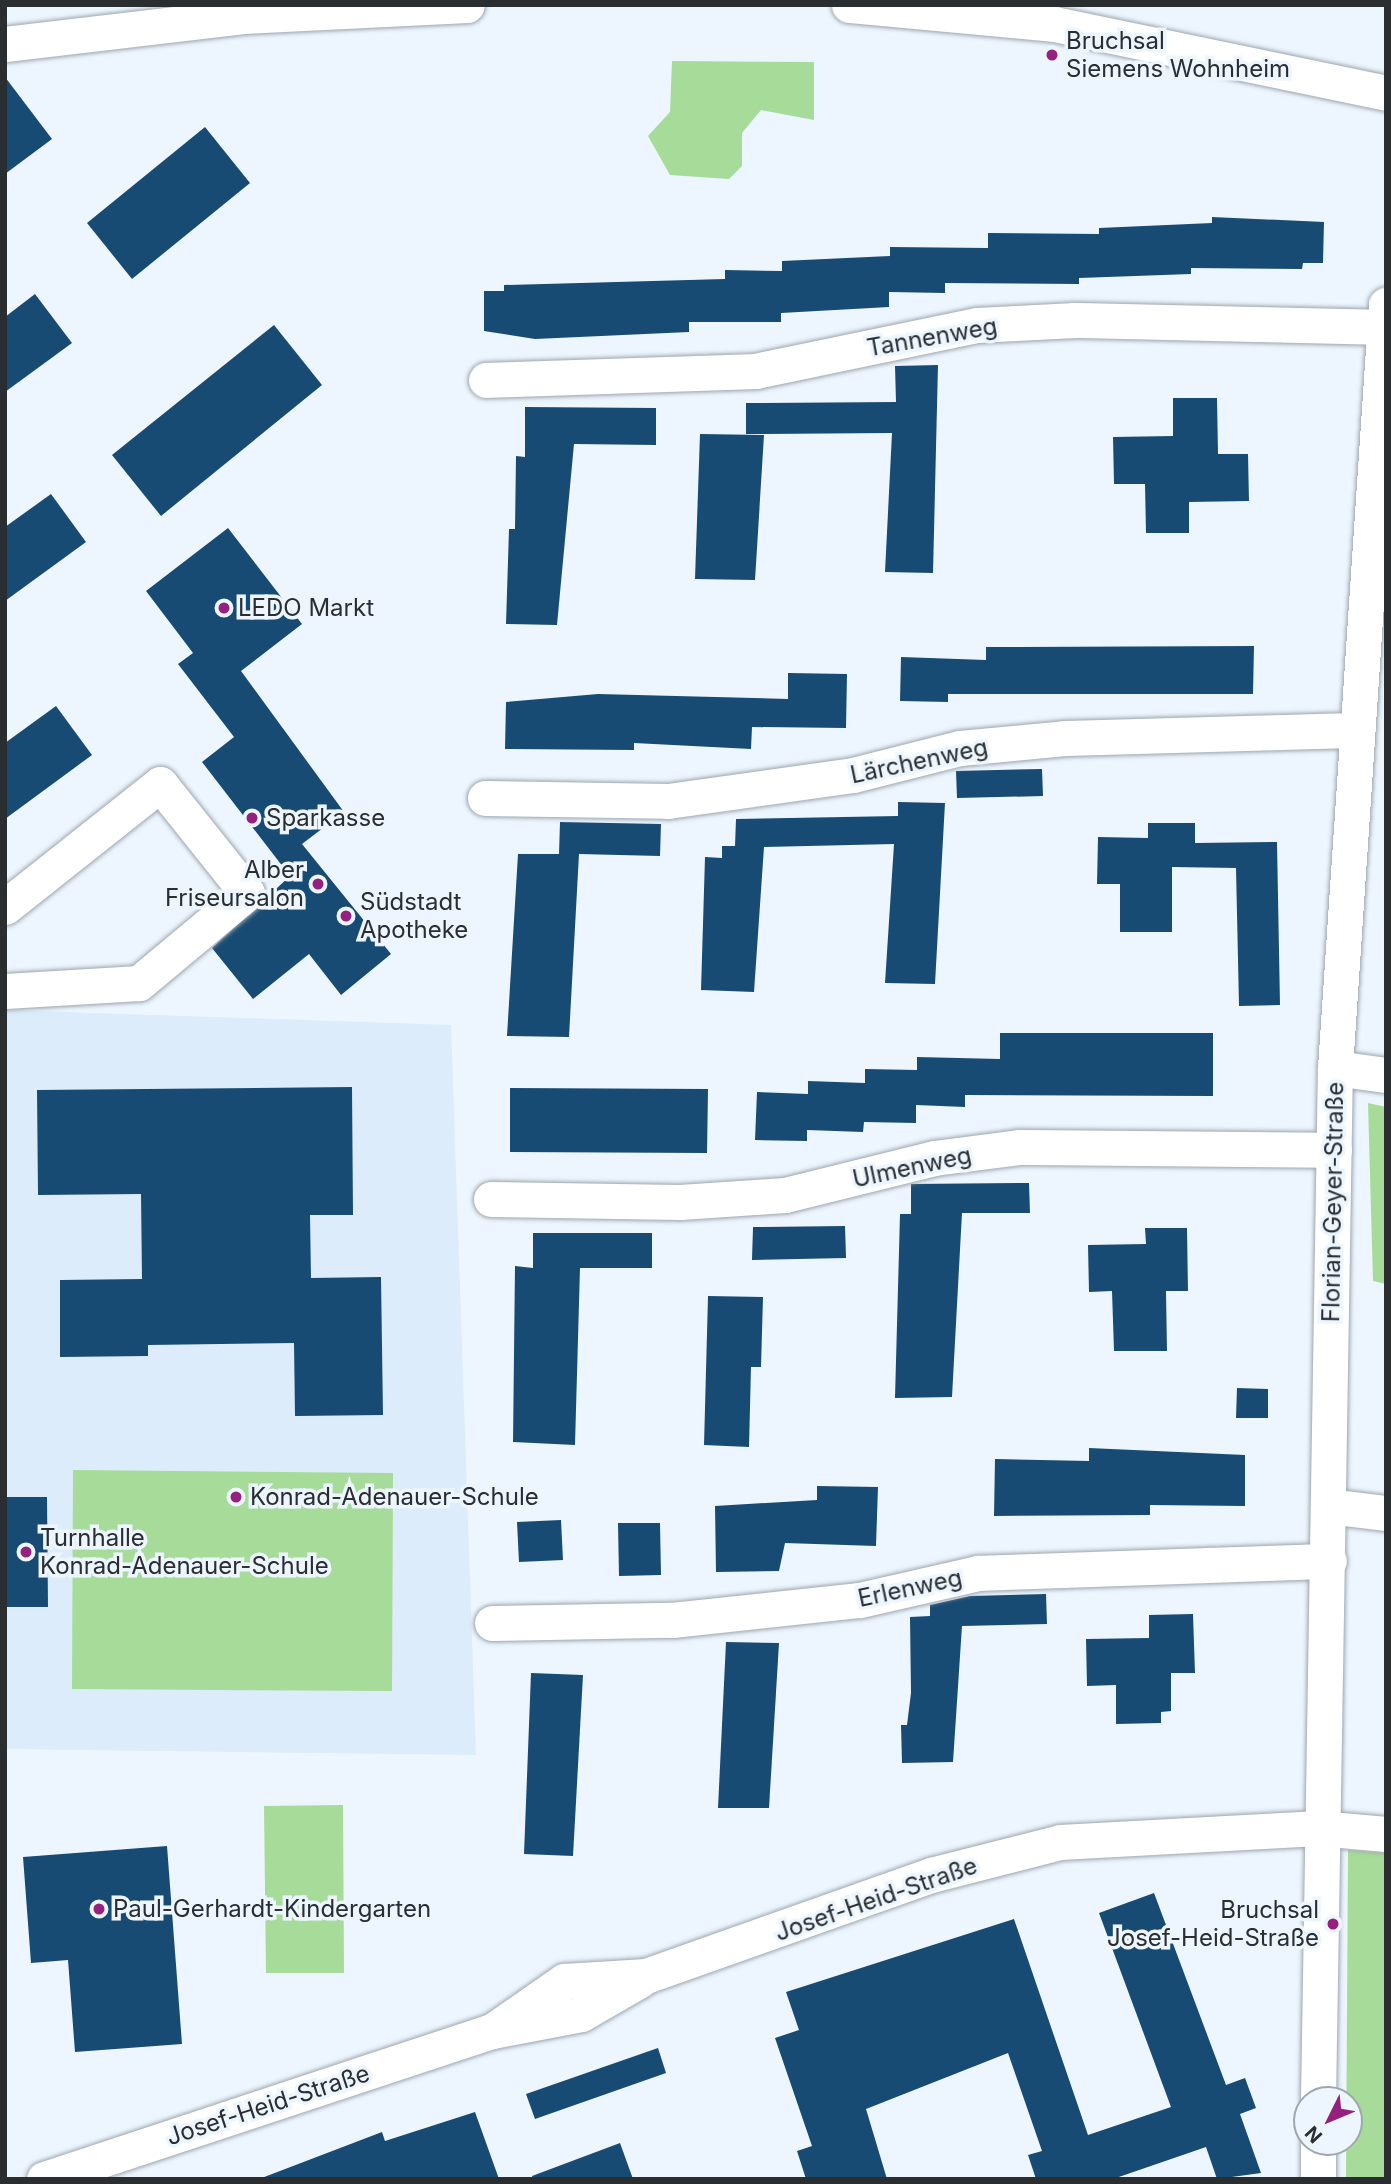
<!DOCTYPE html>
<html>
<head>
<meta charset="utf-8">
<style>
  body { margin:0 }
  #map { position:relative; width:1391px; height:2184px; overflow:hidden; background:#edf6ff; font-family:Inter,sans-serif }
  div>[style] { position:absolute }
  .built>* { inset:0; background:#dcecfa }
  .green>* { inset:0; background:#a6db99 }
  .building>* { inset:0; background:#174b73 }
  .roads { filter:drop-shadow(0 0 2px #9da6ae) drop-shadow(0 0 2px #9da6ae) }
  .street>* { height:35px; margin:-17.5px; padding:0 17.5px; transform-origin:17.5px; border-radius:17.5px; background:#fff }
  .dots>* { width:19px; height:19px; translate:-50% -50%; box-sizing:border-box; border:4px solid #edf6ff; border-radius:50% }
  span { translate:-50% -50%; white-space:nowrap; text-align:center; line-height:1.15; -webkit-text-stroke:7px #edf6ff; paint-order:stroke }
  .poi-label { font-size:24px; color:#2a2e31 }
  .left { translate:0 -50%; text-align:left }
  .right { translate:-100% -50%; text-align:right }
  .street-label { font-size:24px; color:#2a2e31 }
  .frame { position:absolute; inset:0; border:7px solid #2a2e31; pointer-events:none }
  .north { position:absolute; left:1293px; top:2086px; width:70px; height:70px; box-sizing:border-box; background:#edf6ff; border:2px solid #9fa6ad; border-radius:50%; rotate:227deg; font-size:19px; font-weight:700; line-height:28px; text-align:center; color:#2a2e31 }
  .north::after { content:''; display:block; margin:auto; width:24px; height:32px; background:#96207d; clip-path:polygon(50% 0,100% 100%,50% 72%,0 100%) }
</style>
</head>
<body>
<div id="map">
  <div class="built">
    <div style="clip-path:polygon(5px 1010px,451px 1025px,476px 1755px,5px 1749px)"></div>
  </div>
  <div class="green">
    <div style="clip-path:polygon(672px 61px,814px 62px,814px 120px,761px 110px,742px 133px,742px 166px,729px 179px,670px 175px,648px 136px,670px 112px)"></div>
    <div style="clip-path:polygon(1368px 1103px,1386px 1107px,1386px 1284px,1373px 1281px)"></div>
    <div style="clip-path:polygon(73px 1470px,393px 1473px,392px 1691px,72px 1689px)"></div>
    <div style="clip-path:polygon(343px 1805px,344px 1973px,266px 1973px,264px 1806px)"></div>
    <div style="clip-path:polygon(1348px 1850px,1386px 1853px,1386px 2179px,1346px 2179px)"></div>
  </div>
  <div class="building">
    <div style="clip-path:polygon(5px 77px,52px 139px,5px 174px)"></div>
    <div style="clip-path:polygon(205px 127px,250px 183px,132px 279px,87px 223px)"></div>
    <div style="clip-path:polygon(1212px 217px,1324px 222px,1323px 263px,1303px 263px,1302px 269px,1191px 268px,1191px 274px,1079px 278px,1079px 284px,945px 283px,945px 293px,889px 292px,889px 307px,781px 313px,781px 322px,689px 322px,689px 332px,535px 339px,484px 331px,484px 291px,504px 291px,504px 285px,725px 279px,725px 270px,782px 271px,782px 261px,890px 256px,890px 247px,988px 248px,988px 233px,1099px 234px,1099px 228px,1212px 223px)"></div>
    <div style="clip-path:polygon(35px 294px,72px 343px,5px 392px,5px 317px)"></div>
    <div style="clip-path:polygon(274px 325px,322px 385px,161px 516px,112px 455px)"></div>
    <div style="clip-path:polygon(938px 365px,933px 573px,885px 572px,892px 433px,746px 434px,746px 403px,896px 402px,895px 366px)"></div>
    <div style="clip-path:polygon(1173px 398px,1217px 398px,1218px 454px,1248px 454px,1249px 501px,1189px 502px,1189px 533px,1146px 533px,1145px 484px,1114px 484px,1113px 437px,1173px 436px)"></div>
    <div style="clip-path:polygon(525px 407px,656px 408px,656px 445px,574px 444px,557px 625px,506px 624px,509px 529px,515px 529px,516px 456px,525px 457px)"></div>
    <div style="clip-path:polygon(700px 434px,764px 435px,755px 580px,695px 579px)"></div>
    <div style="clip-path:polygon(51px 494px,86px 542px,5px 601px,5px 527px)"></div>
    <div style="clip-path:polygon(228px 528px,302px 624px,241px 671px,344px 812px,302px 844px,391px 954px,341px 995px,309px 954px,253px 999px,212px 948px,290px 876px,202px 762px,234px 737px,178px 664px,193px 653px,146px 591px)"></div>
    <div style="clip-path:polygon(1254px 646px,1253px 694px,948px 694px,948px 702px,900px 701px,901px 657px,986px 660px,986px 647px)"></div>
    <div style="clip-path:polygon(788px 673px,847px 674px,846px 728px,752px 727px,751px 749px,634px 743px,634px 750px,505px 749px,506px 702px,598px 694px,788px 699px)"></div>
    <div style="clip-path:polygon(56px 706px,92px 755px,5px 819px,5px 743px)"></div>
    <div style="clip-path:polygon(1042px 769px,1043px 796px,957px 798px,956px 771px)"></div>
    <div style="clip-path:polygon(898px 802px,945px 803px,935px 984px,885px 983px,894px 844px,764px 847px,754px 992px,701px 990px,705px 857px,722px 858px,722px 846px,735px 846px,736px 819px,898px 816px)"></div>
    <div style="clip-path:polygon(560px 822px,661px 824px,660px 856px,579px 854px,569px 1037px,507px 1036px,518px 854px,559px 854px)"></div>
    <div style="clip-path:polygon(1148px 823px,1195px 823px,1195px 843px,1277px 842px,1280px 1005px,1239px 1006px,1236px 868px,1172px 867px,1172px 932px,1120px 932px,1120px 884px,1097px 884px,1098px 837px,1148px 838px)"></div>
    <div style="clip-path:polygon(1000px 1033px,1213px 1033px,1213px 1096px,965px 1095px,965px 1107px,916px 1105px,916px 1123px,864px 1122px,863px 1132px,807px 1130px,807px 1141px,755px 1140px,757px 1092px,808px 1094px,808px 1081px,865px 1083px,865px 1069px,917px 1070px,917px 1057px,1000px 1059px)"></div>
    <div style="clip-path:polygon(352px 1087px,353px 1215px,310px 1215px,311px 1278px,381px 1277px,383px 1415px,295px 1416px,294px 1343px,148px 1345px,148px 1356px,60px 1357px,60px 1280px,142px 1279px,141px 1194px,38px 1195px,37px 1090px)"></div>
    <div style="clip-path:polygon(510px 1088px,708px 1089px,707px 1153px,510px 1152px)"></div>
    <div style="clip-path:polygon(1029px 1183px,1030px 1213px,962px 1213px,952px 1397px,895px 1398px,900px 1214px,911px 1214px,911px 1184px)"></div>
    <div style="clip-path:polygon(845px 1226px,846px 1258px,752px 1260px,753px 1227px)"></div>
    <div style="clip-path:polygon(1145px 1228px,1187px 1228px,1188px 1291px,1166px 1291px,1167px 1351px,1114px 1351px,1112px 1291px,1089px 1292px,1088px 1245px,1146px 1244px)"></div>
    <div style="clip-path:polygon(533px 1233px,652px 1233px,652px 1268px,580px 1268px,575px 1445px,513px 1442px,515px 1266px,533px 1268px)"></div>
    <div style="clip-path:polygon(708px 1296px,763px 1297px,761px 1367px,751px 1367px,749px 1447px,704px 1445px)"></div>
    <div style="clip-path:polygon(1237px 1388px,1268px 1389px,1268px 1418px,1236px 1418px)"></div>
    <div style="clip-path:polygon(1089px 1448px,1245px 1455px,1245px 1506px,1150px 1505px,1150px 1515px,994px 1516px,995px 1459px,1089px 1461px)"></div>
    <div style="clip-path:polygon(817px 1486px,878px 1487px,876px 1546px,785px 1543px,779px 1571px,716px 1572px,715px 1506px,817px 1500px)"></div>
    <div style="clip-path:polygon(5px 1497px,47px 1497px,48px 1607px,5px 1607px)"></div>
    <div style="clip-path:polygon(561px 1520px,563px 1560px,519px 1562px,517px 1522px)"></div>
    <div style="clip-path:polygon(618px 1523px,660px 1523px,661px 1575px,619px 1576px)"></div>
    <div style="clip-path:polygon(1046px 1594px,1047px 1624px,962px 1626px,953px 1762px,902px 1763px,901px 1725px,907px 1725px,911px 1693px,910px 1617px,930px 1616px,930px 1605px,970px 1596px)"></div>
    <div style="clip-path:polygon(1193px 1614px,1195px 1673px,1171px 1673px,1171px 1711px,1161px 1712px,1161px 1723px,1116px 1724px,1116px 1685px,1087px 1686px,1086px 1639px,1149px 1638px,1149px 1615px)"></div>
    <div style="clip-path:polygon(726px 1642px,779px 1643px,769px 1808px,718px 1808px)"></div>
    <div style="clip-path:polygon(531px 1673px,583px 1675px,573px 1856px,524px 1854px)"></div>
    <div style="clip-path:polygon(167px 1846px,182px 2044px,75px 2052px,68px 1960px,31px 1963px,23px 1857px)"></div>
    <div style="clip-path:polygon(1154px 1893px,1226px 2085px,1245px 2078px,1256px 2108px,1240px 2114px,1261px 2173px,1217px 2179px,1206px 2147px,1113px 2179px,1036px 2179px,1028px 2155px,1042px 2151px,1008px 2053px,866px 2109px,887px 2179px,806px 2179px,797px 2151px,812px 2146px,775px 2038px,799px 2030px,786px 1992px,1014px 1919px,1088px 2135px,1171px 2107px,1099px 1913px)"></div>
    <div style="clip-path:polygon(658px 2048px,666px 2073px,535px 2119px,526px 2094px)"></div>
    <div style="clip-path:polygon(475px 2112px,499px 2179px,259px 2179px,382px 2132px,385px 2141px)"></div>
    <div style="clip-path:polygon(620px 2143px,633px 2179px,533px 2179px,532px 2176px)"></div>
  </div>
  <div class="roads">
    <div class="street">
      <div style="left:849px;top:5px;width:206px;rotate:5.3deg"></div>
      <div style="left:1054px;top:24px;width:339px;rotate:11.7deg"></div>
      <div style="left:5px;top:44px;width:240px;rotate:-6.7deg"></div>
      <div style="left:243px;top:16px;width:224px;rotate:-2.8deg"></div>
      <div style="left:486px;top:380px;width:269px;rotate:-1.9deg"></div>
      <div style="left:755px;top:371px;width:227px;rotate:-11.7deg"></div>
      <div style="left:977px;top:325px;width:98px;rotate:-2.9deg"></div>
      <div style="left:1075px;top:320px;width:306px;rotate:1.3deg"></div>
      <div style="left:485px;top:798px;width:183px;rotate:0.9deg"></div>
      <div style="left:668px;top:801px;width:187px;rotate:-8deg"></div>
      <div style="left:853px;top:775px;width:110px;rotate:-14.2deg"></div>
      <div style="left:960px;top:748px;width:105px;rotate:-5.4deg"></div>
      <div style="left:1065px;top:738px;width:289px;rotate:-1.6deg"></div>
      <div style="left:5px;top:907px;width:198px;rotate:-38.4deg"></div>
      <div style="left:160px;top:784px;width:139px;rotate:51.4deg"></div>
      <div style="left:247px;top:893px;width:141px;rotate:140.2deg"></div>
      <div style="left:139px;top:983px;width:134px;rotate:176.6deg"></div>
      <div style="left:1335px;top:1068px;width:51px;rotate:7.8deg"></div>
      <div style="left:491px;top:1199px;width:189px;rotate:0.9deg"></div>
      <div style="left:680px;top:1202px;width:105px;rotate:-3.8deg"></div>
      <div style="left:785px;top:1195px;width:154px;rotate:-13.9deg"></div>
      <div style="left:934px;top:1158px;width:87px;rotate:-7.3deg"></div>
      <div style="left:1020px;top:1147px;width:314px;rotate:0.5deg"></div>
      <div style="left:1328px;top:1506px;width:58px;rotate:6.9deg"></div>
      <div style="left:492px;top:1623px;width:180px;rotate:-1deg"></div>
      <div style="left:672px;top:1620px;width:189px;rotate:-6.1deg"></div>
      <div style="left:860px;top:1600px;width:121px;rotate:-12.9deg"></div>
      <div style="left:978px;top:1573px;width:351px;rotate:-2deg"></div>
      <div style="left:492px;top:2031px;width:88px;rotate:-34.8deg"></div>
      <div style="left:564px;top:1981px;width:82px;rotate:-3.5deg"></div>
      <div style="left:646px;top:1976px;width:302px;rotate:-19.5deg"></div>
      <div style="left:931px;top:1875px;width:133px;rotate:-14.3deg"></div>
      <div style="left:1060px;top:1842px;width:259px;rotate:-3.1deg"></div>
      <div style="left:1319px;top:1828px;width:67px;rotate:5.1deg"></div>
      <div style="left:1318px;top:2100px;width:1032px;rotate:-89.06deg"></div>
      <div style="left:1335px;top:1068px;width:765px;rotate:-86.18deg"></div>
      <div style="left:1318px;top:2142px;width:37px;rotate:90deg"></div>
      <div style="left:44px;top:2179px;width:472px;rotate:-18.3deg"></div>
      <div style="left:492px;top:2031px;width:91px;rotate:-10.8deg"></div>
      <div style="left:581px;top:2014px;width:68px;rotate:-30deg"></div>
    </div>
  </div>
  <div class="dots">
    <div style="left:1052px;top:55px;background:#96207d"></div>
    <div style="left:224px;top:608px;background:#96207d"></div>
    <div style="left:252px;top:818px;background:#96207d"></div>
    <div style="left:318px;top:884px;background:#96207d"></div>
    <div style="left:346px;top:916px;background:#96207d"></div>
    <div style="left:236px;top:1497px;background:#96207d"></div>
    <div style="left:26px;top:1552px;background:#96207d"></div>
    <div style="left:99px;top:1909px;background:#96207d"></div>
    <div style="left:1333px;top:1924px;background:#96207d"></div>
  </div>
  <div class="poi-label">
    <span class="left" style="left:1066px;top:55px">Bruchsal<br>Siemens Wohnheim</span>
    <span class="left" style="left:238px;top:608px">LEDO Markt</span>
    <span class="left" style="left:266px;top:818px">Sparkasse</span>
    <span class="right" style="left:304px;top:884px">Alber<br>Friseursalon</span>
    <span class="left" style="left:360px;top:916px">Südstadt<br>Apotheke</span>
    <span class="left" style="left:250px;top:1497px">Konrad-Adenauer-Schule</span>
    <span class="left" style="left:40px;top:1552px">Turnhalle<br>Konrad-Adenauer-Schule</span>
    <span class="left" style="left:113px;top:1909px">Paul-Gerhardt-Kindergarten</span>
    <span class="right" style="left:1319px;top:1924px">Bruchsal<br>Josef-Heid-Straße</span>
  </div>
  <div class="street-label">
    <span style="left:932px;top:337px;rotate:-10deg">Tannenweg</span>
    <span style="left:919px;top:761px;rotate:-12deg">Lärchenweg</span>
    <span style="left:912px;top:1167px;rotate:-12deg">Ulmenweg</span>
    <span style="left:1333px;top:1202px;rotate:-89deg">Florian-Geyer-Straße</span>
    <span style="left:910px;top:1588px;rotate:-12deg">Erlenweg</span>
    <span style="left:876px;top:1899px;rotate:-19deg">Josef-Heid-Straße</span>
    <span style="left:268px;top:2105px;rotate:-18deg">Josef-Heid-Straße</span>
  </div>
  <div class="frame"></div>
  <div class="north">N</div>
</div>
</body>
</html>
